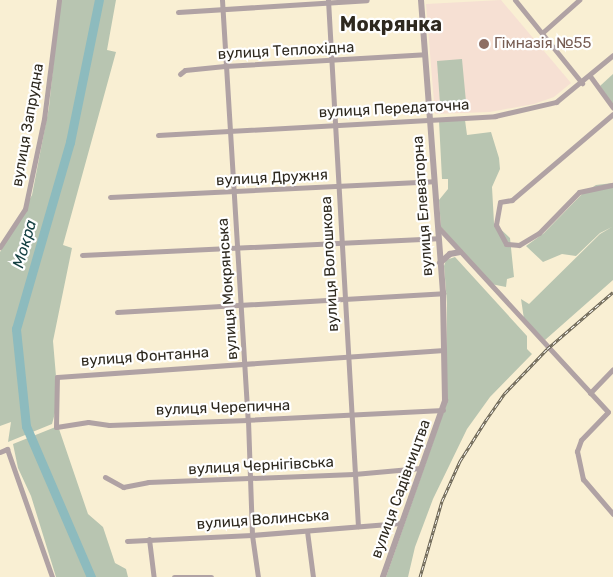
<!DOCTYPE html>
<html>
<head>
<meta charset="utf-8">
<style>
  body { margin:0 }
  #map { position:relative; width:613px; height:577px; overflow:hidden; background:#f9efd3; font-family:Rubik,sans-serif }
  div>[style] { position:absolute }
  .education>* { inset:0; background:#f6e0d3 }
  .green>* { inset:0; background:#b8c5b1 }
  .river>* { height:9px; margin:-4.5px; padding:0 4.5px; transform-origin:4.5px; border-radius:4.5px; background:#8dbbbe }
  .minor>* { height:5px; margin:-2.5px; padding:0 2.5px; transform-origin:2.5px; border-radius:2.5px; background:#b0a2a4 }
  .tertiary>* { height:5.5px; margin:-2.75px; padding:0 2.75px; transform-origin:2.75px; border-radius:2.75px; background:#b0a2a4 }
  .rail>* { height:3px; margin-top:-1.5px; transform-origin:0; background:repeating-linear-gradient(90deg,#fff 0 4px,#666051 0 8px); box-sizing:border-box; border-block:1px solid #666051 }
  .dots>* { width:14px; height:14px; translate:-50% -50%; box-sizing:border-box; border:2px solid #fff; border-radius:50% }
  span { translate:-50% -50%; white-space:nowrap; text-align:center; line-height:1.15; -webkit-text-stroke:4.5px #fff; paint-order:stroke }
  .education-label { font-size:15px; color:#785e54 }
  .left { translate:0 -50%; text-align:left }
  .street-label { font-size:15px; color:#2e291f }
  .water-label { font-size:16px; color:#123e41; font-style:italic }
  .district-label { font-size:20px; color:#2e291f; font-weight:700 }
</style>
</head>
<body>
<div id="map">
  <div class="education">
    <div style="clip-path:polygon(501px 0,571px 83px,554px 97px,534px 104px,490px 112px,435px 114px,426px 4px)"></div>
  </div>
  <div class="green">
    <div style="clip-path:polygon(60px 0,116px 0,107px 50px,116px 52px,63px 245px,72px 248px,53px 341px,57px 388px,55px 413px,52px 424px,8px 442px,11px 422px,0 426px,0 252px,32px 195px,49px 107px)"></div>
    <div style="clip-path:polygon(462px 59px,466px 102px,440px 104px,437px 61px)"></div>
    <div style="clip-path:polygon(613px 74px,613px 105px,600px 86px)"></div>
    <div style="clip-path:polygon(465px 120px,467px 135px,491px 132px,499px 158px,500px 169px,492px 187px,494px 223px,510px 238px,514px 277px,507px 279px,506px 287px,491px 284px,441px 227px,439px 200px,448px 189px,448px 179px,442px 179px,439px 121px)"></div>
    <div style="clip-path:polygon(613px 183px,613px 280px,545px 340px,524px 319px,521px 299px,529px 304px,600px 234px,612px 227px,600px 233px,576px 256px,562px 254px,543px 262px,526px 246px,544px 233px,582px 194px,596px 185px)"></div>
    <div style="clip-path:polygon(455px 257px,527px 336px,527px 349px,532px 354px,490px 397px,467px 429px,433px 499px,415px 547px,408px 577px,386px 577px,446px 405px,447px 303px,444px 266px,446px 260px)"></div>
    <div style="clip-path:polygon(58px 426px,88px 514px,103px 527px,115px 563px,126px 569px,128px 577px,56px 577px,31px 496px,18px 468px,13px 444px)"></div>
  </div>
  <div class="river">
    <div style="left:91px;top:577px;width:164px;rotate:-113.3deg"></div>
    <div style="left:26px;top:426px;width:98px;rotate:-95.9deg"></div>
    <div style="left:16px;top:329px;width:195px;rotate:-73.9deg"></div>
    <div style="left:70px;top:142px;width:145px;rotate:-78.5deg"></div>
  </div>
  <div class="minor">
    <div style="left:222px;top:0;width:421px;rotate:86.5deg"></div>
    <div style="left:248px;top:420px;width:115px;rotate:88deg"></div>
    <div style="left:252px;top:535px;width:42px;rotate:81.9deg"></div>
    <div style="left:328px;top:0;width:527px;rotate:86.74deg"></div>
    <div style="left:515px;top:0;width:107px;rotate:51.1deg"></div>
    <div style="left:178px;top:12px;width:189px;rotate:-3.6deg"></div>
    <div style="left:542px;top:33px;width:50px;rotate:-41.7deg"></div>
    <div style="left:180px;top:74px;width:6px;rotate:-39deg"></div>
    <div style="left:185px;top:70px;width:40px;rotate:-5.7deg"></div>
    <div style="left:225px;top:66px;width:200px;rotate:-3.4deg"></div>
    <div style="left:590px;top:76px;width:39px;rotate:54deg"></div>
    <div style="left:613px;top:114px;width:133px;rotate:139.6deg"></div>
    <div style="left:512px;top:200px;width:12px;rotate:171deg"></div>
    <div style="left:500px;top:202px;width:23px;rotate:100deg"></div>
    <div style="left:496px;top:225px;width:21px;rotate:62deg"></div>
    <div style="left:506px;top:244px;width:13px;rotate:4deg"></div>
    <div style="left:519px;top:245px;width:23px;rotate:-31deg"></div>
    <div style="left:539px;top:233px;width:57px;rotate:-45.7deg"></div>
    <div style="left:579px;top:192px;width:35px;rotate:-12deg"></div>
    <div style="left:158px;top:135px;width:338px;rotate:-3.2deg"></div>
    <div style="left:495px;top:116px;width:63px;rotate:-12.9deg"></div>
    <div style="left:556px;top:102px;width:74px;rotate:-39.5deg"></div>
    <div style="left:110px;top:197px;width:324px;rotate:-2.8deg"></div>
    <div style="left:438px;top:227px;width:251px;rotate:47.4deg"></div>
    <div style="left:608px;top:412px;width:39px;rotate:134deg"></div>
    <div style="left:581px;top:440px;width:12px;rotate:110deg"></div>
    <div style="left:577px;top:451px;width:29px;rotate:78deg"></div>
    <div style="left:583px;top:479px;width:46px;rotate:49.4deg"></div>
    <div style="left:0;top:247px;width:45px;rotate:-56.7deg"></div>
    <div style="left:25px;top:209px;width:92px;rotate:-78.1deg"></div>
    <div style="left:44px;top:119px;width:120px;rotate:-82.8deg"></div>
    <div style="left:82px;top:255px;width:356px;rotate:-2.7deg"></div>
    <div style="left:117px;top:312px;width:327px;rotate:-3.3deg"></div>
    <div style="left:590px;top:393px;width:33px;rotate:-46deg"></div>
    <div style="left:443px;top:410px;width:195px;rotate:177.1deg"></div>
    <div style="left:248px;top:420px;width:139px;rotate:177.9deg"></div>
    <div style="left:109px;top:425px;width:21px;rotate:-172deg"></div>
    <div style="left:88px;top:422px;width:32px;rotate:171deg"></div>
    <div style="left:56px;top:427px;width:50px;rotate:-88.9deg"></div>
    <div style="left:57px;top:377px;width:388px;rotate:-4deg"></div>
    <div style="left:0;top:452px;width:8px;rotate:-23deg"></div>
    <div style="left:7px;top:449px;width:136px;rotate:70.6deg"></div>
    <div style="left:105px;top:477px;width:21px;rotate:29deg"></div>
    <div style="left:123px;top:487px;width:25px;rotate:-11deg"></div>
    <div style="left:148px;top:482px;width:206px;rotate:-2.2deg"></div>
    <div style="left:354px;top:474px;width:67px;rotate:-5.1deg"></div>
    <div style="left:307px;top:531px;width:46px;rotate:82.6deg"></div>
    <div style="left:149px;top:539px;width:38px;rotate:83deg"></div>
    <div style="left:127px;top:541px;width:125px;rotate:-2.7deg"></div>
    <div style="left:252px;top:535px;width:149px;rotate:-4.6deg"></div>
    <div style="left:174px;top:577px;width:37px"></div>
  </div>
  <div class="tertiary">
    <div style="left:440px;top:263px;width:13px;rotate:-42deg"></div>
    <div style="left:450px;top:254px;width:10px;rotate:-11deg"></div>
    <div style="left:383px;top:577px;width:187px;rotate:-70.6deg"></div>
    <div style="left:445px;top:401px;width:108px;rotate:-91.1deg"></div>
    <div style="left:443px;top:293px;width:294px;rotate:-94.3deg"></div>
  </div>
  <div class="rail">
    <div style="left:420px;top:577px;width:79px;rotate:-73.9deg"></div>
    <div style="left:442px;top:501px;width:44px;rotate:-65.8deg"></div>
    <div style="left:460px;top:461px;width:49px;rotate:-57.6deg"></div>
    <div style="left:486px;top:420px;width:33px;rotate:-55deg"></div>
    <div style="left:505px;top:393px;width:61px;rotate:-46.3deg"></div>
    <div style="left:547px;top:349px;width:87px;rotate:-40.8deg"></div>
  </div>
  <div class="dots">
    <div style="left:484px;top:44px;background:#8d6e63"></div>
  </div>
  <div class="education-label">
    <span class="left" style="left:494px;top:44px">Гімназія №55</span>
  </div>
  <div class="street-label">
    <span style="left:286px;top:51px;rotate:-3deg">вулиця Теплохідна</span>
    <span style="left:394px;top:109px;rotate:-3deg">вулиця Передаточна</span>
    <span style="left:28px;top:125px;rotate:-80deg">вулиця Запрудна</span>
    <span style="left:272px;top:178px;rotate:-3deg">вулиця Дружня</span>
    <span style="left:423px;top:206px;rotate:-94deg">вулиця Елеваторна</span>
    <span style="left:330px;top:264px;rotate:-93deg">вулиця Волошкова</span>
    <span style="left:228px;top:289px;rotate:-94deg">вулиця Мокрянська</span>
    <span style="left:145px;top:357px;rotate:-4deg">вулиця Фонтанна</span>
    <span style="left:223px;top:408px;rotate:-2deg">вулиця Черепична</span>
    <span style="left:261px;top:466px;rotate:-3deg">вулиця Чернігівська</span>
    <span style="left:401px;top:489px;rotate:-70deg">вулиця Садівництва</span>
    <span style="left:263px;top:520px;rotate:-4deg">вулиця Волинська</span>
  </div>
  <div class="water-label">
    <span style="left:25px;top:244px;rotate:-74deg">Мокра</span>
  </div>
  <div class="district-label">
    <span style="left:391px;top:24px">Мокрянка</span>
  </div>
</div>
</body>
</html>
